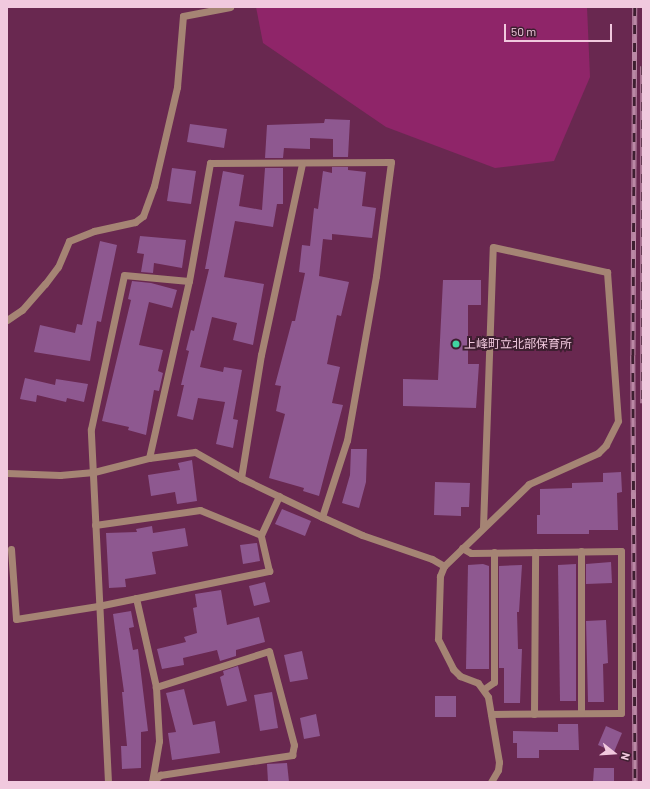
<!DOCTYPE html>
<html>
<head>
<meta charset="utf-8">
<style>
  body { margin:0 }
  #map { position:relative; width:650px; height:789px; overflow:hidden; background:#692850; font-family:Barlow,"Noto Sans JP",sans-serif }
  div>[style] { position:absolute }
  .green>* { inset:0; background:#8f2569 }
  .building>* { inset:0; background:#8e5890 }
  .minor>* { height:7px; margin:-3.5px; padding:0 3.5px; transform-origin:3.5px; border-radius:3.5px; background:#a58474 }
  .rail>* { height:4.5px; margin-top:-2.25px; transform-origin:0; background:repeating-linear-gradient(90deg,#3d1f30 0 9px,#ba88a5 0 18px); box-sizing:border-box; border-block:1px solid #ba88a5 }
  .dots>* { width:11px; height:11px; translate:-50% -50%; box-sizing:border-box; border:2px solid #3d1f30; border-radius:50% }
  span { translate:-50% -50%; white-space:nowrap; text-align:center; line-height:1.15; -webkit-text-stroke:4px #3d1f30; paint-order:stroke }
  .poi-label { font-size:12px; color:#f1c9de }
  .left { translate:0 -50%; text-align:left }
  .frame { position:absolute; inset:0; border:8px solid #f1c9de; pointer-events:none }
  .north { position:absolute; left:594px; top:733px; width:40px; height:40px; -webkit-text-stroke:3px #3d1f30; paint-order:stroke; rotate:107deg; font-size:11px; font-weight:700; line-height:16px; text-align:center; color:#f1c9de }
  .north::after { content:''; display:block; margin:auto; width:14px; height:18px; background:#f1c9de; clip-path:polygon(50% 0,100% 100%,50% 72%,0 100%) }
  .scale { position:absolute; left:504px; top:24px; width:108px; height:18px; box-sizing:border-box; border:2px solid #f1c9de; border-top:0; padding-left:5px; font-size:12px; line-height:14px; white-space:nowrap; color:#f1c9de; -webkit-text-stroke:3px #3d1f30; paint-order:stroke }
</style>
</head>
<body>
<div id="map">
  <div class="green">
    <div style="clip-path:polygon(256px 7px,587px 7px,590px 77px,554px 161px,495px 168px,386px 127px,263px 43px)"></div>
  </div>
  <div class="building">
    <div style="clip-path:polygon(325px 119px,350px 120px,348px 157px,333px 157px,333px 139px,310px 138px,310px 149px,284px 148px,283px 158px,265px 158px,267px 125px,324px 123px)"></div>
    <div style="clip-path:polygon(190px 124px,227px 129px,224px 148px,187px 142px)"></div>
    <div style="clip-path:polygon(332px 167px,348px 167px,348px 170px,366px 172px,362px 206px,376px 208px,372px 238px,332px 234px,332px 240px,323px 239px,319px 276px,349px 282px,341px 316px,337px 315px,327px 364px,340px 367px,332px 403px,343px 405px,319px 496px,303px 491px,304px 488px,269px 478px,285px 414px,276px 411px,281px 386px,275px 385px,292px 321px,295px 321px,305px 273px,299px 272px,302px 245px,310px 246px,314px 208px,318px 209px,323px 171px,332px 173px)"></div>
    <div style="clip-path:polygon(172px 168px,196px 171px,191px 204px,167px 201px)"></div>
    <div style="clip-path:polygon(265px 168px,283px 168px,283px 204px,277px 204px,273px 227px,235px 221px,224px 277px,264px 284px,253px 345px,233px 340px,237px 323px,212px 317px,200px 367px,223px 372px,224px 367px,242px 370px,233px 419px,238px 420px,233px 448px,216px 444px,225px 402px,198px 398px,193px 420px,177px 416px,184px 385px,181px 385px,189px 351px,186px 350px,191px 330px,194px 331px,209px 269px,205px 269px,223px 171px,244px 175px,239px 206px,262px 210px)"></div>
    <div style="clip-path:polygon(140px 236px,186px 240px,182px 268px,154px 263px,153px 273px,141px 272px,144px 254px,137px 253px)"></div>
    <div style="clip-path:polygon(100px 241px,117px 245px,101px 322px,97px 321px,90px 361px,34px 352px,40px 325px,75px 333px,77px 324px,82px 325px)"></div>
    <div style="clip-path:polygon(443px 280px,481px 280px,481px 305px,468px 305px,468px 364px,479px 364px,476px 408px,403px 406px,403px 379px,438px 380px)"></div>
    <div style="clip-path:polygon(132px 281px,151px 283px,177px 290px,172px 308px,149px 302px,139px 345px,163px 350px,158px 371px,163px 373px,159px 391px,154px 390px,146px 435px,128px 430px,129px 427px,102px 421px,131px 300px,128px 299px)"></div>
    <div style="clip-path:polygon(25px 378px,55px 385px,56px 379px,88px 384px,84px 402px,67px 398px,66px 402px,37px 395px,36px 402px,20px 399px)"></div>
    <div style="clip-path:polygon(351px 449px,367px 449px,366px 482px,359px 508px,342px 503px,350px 475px)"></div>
    <div style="clip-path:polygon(192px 460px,197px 501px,177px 504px,175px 492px,151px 496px,148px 475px,180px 470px,178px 463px)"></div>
    <div style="clip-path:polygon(621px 472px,622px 492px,617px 493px,618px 530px,589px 530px,589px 534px,537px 534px,537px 515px,540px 515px,540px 489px,572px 488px,572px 483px,603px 482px,603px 473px)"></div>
    <div style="clip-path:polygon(435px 482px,470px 483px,469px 507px,461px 507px,461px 516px,434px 515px)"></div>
    <div style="clip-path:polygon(282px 509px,311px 521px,305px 536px,275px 524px)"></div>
    <div style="clip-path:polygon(152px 526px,153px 533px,185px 528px,188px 546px,152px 552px,156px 574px,125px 579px,126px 587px,109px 588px,106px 533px,137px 532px,136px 529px)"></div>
    <div style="clip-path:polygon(257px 543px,260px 561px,243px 564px,240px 545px)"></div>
    <div style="clip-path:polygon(611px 562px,612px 583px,586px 584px,586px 564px)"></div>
    <div style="clip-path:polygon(483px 564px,489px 566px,489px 669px,466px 669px,468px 565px)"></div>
    <div style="clip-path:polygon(576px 564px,576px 701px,560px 701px,558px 565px)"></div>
    <div style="clip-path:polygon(522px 565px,519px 612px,517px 612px,518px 649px,522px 649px,520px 703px,504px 703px,504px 668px,499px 668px,499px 566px)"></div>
    <div style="clip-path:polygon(265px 582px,270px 602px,254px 606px,249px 586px)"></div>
    <div style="clip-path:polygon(221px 590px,227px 625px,259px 617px,265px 642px,236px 650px,236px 656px,220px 661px,217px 650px,183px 658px,184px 665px,162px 669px,157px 649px,186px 642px,184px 637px,197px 633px,193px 608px,197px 607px,195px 594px)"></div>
    <div style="clip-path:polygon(131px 611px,134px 627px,129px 628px,133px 650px,138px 649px,148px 731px,141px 732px,141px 768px,122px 769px,121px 746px,127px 746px,122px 692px,124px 692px,113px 614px)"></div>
    <div style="clip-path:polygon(606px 620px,608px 663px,603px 664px,604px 702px,588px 702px,586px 621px)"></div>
    <div style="clip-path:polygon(302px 651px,308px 679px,290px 682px,284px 655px)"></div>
    <div style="clip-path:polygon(238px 666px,247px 701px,227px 706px,220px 677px,224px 675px,223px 671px)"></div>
    <div style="clip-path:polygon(184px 689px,193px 725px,215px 721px,220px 753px,172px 760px,168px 733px,176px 732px,166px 693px)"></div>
    <div style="clip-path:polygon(272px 692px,278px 728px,260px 731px,254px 695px)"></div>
    <div style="clip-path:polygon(435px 696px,456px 696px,456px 717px,435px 717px)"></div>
    <div style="clip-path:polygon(316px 714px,320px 736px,304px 739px,300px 718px)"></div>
    <div style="clip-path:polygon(558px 724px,578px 724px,579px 750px,539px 750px,539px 758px,517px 758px,517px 743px,513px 743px,513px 731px,558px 732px)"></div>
    <div style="clip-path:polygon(606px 726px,622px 733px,614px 752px,598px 745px)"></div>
    <div style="clip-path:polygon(287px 763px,289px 782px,268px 782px,267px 764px)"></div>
    <div style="clip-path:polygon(594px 768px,614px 768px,614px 782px,593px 782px)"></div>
  </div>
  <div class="minor">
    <div style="left:7px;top:320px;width:18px;rotate:-34deg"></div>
    <div style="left:22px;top:310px;width:35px;rotate:-49deg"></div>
    <div style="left:45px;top:284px;width:21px;rotate:-53deg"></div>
    <div style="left:58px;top:267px;width:28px;rotate:-67deg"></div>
    <div style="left:69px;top:241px;width:27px;rotate:-22deg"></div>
    <div style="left:94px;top:231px;width:42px;rotate:-12.4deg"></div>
    <div style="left:135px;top:222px;width:10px;rotate:-37deg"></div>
    <div style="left:143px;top:216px;width:32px;rotate:-70deg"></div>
    <div style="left:154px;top:186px;width:102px;rotate:-76.9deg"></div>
    <div style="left:177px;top:87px;width:71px;rotate:-85.2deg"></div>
    <div style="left:183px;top:16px;width:48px;rotate:-10.8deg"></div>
    <div style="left:149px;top:458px;width:181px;rotate:-77.3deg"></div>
    <div style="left:189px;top:281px;width:120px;rotate:-79.9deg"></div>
    <div style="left:210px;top:163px;width:181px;rotate:-0.3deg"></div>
    <div style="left:391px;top:162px;width:115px;rotate:97.5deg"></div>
    <div style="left:376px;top:276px;width:167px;rotate:100deg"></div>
    <div style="left:347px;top:440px;width:81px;rotate:108deg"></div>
    <div style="left:7px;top:473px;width:53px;rotate:2.2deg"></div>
    <div style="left:60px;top:475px;width:34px;rotate:-5deg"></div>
    <div style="left:94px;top:472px;width:57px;rotate:-14.3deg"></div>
    <div style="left:149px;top:458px;width:46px;rotate:-7.4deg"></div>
    <div style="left:195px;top:452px;width:53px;rotate:29.5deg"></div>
    <div style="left:241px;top:478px;width:90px;rotate:25.7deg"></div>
    <div style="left:322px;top:517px;width:44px;rotate:24.2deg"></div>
    <div style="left:362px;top:535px;width:74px;rotate:18.9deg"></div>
    <div style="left:432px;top:559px;width:14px;rotate:30deg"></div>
    <div style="left:241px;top:478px;width:125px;rotate:-80.8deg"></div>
    <div style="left:261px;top:355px;width:196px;rotate:-77.9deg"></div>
    <div style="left:95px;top:525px;width:106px;rotate:-8.1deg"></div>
    <div style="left:200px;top:510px;width:66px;rotate:22.3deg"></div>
    <div style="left:483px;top:527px;width:280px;rotate:-88deg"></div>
    <div style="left:493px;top:247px;width:117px;rotate:12.4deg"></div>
    <div style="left:607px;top:272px;width:149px;rotate:85.8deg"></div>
    <div style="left:618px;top:421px;width:27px;rotate:117deg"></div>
    <div style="left:606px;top:445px;width:11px;rotate:135deg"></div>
    <div style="left:598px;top:453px;width:76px;rotate:155.8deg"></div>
    <div style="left:529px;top:484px;width:118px;rotate:136deg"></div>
    <div style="left:444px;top:566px;width:11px;rotate:112deg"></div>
    <div style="left:440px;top:576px;width:63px;rotate:91.8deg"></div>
    <div style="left:438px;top:639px;width:34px;rotate:63deg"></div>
    <div style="left:453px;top:669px;width:10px;rotate:45deg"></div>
    <div style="left:460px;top:676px;width:19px;rotate:21deg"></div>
    <div style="left:478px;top:683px;width:17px;rotate:54deg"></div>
    <div style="left:488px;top:697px;width:66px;rotate:80.4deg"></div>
    <div style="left:499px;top:762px;width:8px;rotate:97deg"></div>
    <div style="left:498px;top:770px;width:14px;rotate:120deg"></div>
    <div style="left:462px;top:548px;width:10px;rotate:29deg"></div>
    <div style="left:471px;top:553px;width:150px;rotate:-0.8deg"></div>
    <div style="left:621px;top:551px;width:162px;rotate:90deg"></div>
    <div style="left:621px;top:713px;width:130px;rotate:179.6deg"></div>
    <div style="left:11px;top:549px;width:70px;rotate:85.9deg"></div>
    <div style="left:16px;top:619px;width:83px;rotate:-9deg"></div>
    <div style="left:98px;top:606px;width:175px;rotate:-11.6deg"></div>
    <div style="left:269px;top:571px;width:37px;rotate:-103deg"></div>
    <div style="left:261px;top:535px;width:43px;rotate:-65.2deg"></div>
    <div style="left:136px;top:598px;width:91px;rotate:77.3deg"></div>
    <div style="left:156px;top:687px;width:54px;rotate:86.8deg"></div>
    <div style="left:159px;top:741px;width:42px;rotate:99.7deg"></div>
    <div style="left:484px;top:689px;width:12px;rotate:-35deg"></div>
    <div style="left:494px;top:682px;width:130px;rotate:-90deg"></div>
    <div style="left:581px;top:713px;width:162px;rotate:-90deg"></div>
    <div style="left:534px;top:714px;width:162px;rotate:-89.6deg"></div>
    <div style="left:108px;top:782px;width:353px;rotate:-92.8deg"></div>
    <div style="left:91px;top:429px;width:157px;rotate:-77.9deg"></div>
    <div style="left:124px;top:275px;width:65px;rotate:5.3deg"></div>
    <div style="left:152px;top:782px;width:11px;rotate:-41deg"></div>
    <div style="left:160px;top:775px;width:134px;rotate:-8.6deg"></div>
    <div style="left:292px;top:755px;width:10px;rotate:-79deg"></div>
    <div style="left:294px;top:745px;width:97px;rotate:-104.9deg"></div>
    <div style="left:269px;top:651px;width:119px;rotate:162.3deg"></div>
  </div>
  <div class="rail">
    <div style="left:635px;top:7px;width:348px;rotate:90.3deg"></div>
    <div style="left:633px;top:355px;width:427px;rotate:89.7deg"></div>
    <div style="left:643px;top:66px;width:337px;rotate:90deg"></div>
  </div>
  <div class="dots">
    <div style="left:456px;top:344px;background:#40d4a2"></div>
  </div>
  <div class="poi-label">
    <span class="left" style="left:464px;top:344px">上峰町立北部保育所</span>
  </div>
  <div class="frame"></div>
  <div class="north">N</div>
  <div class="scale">50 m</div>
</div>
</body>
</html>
